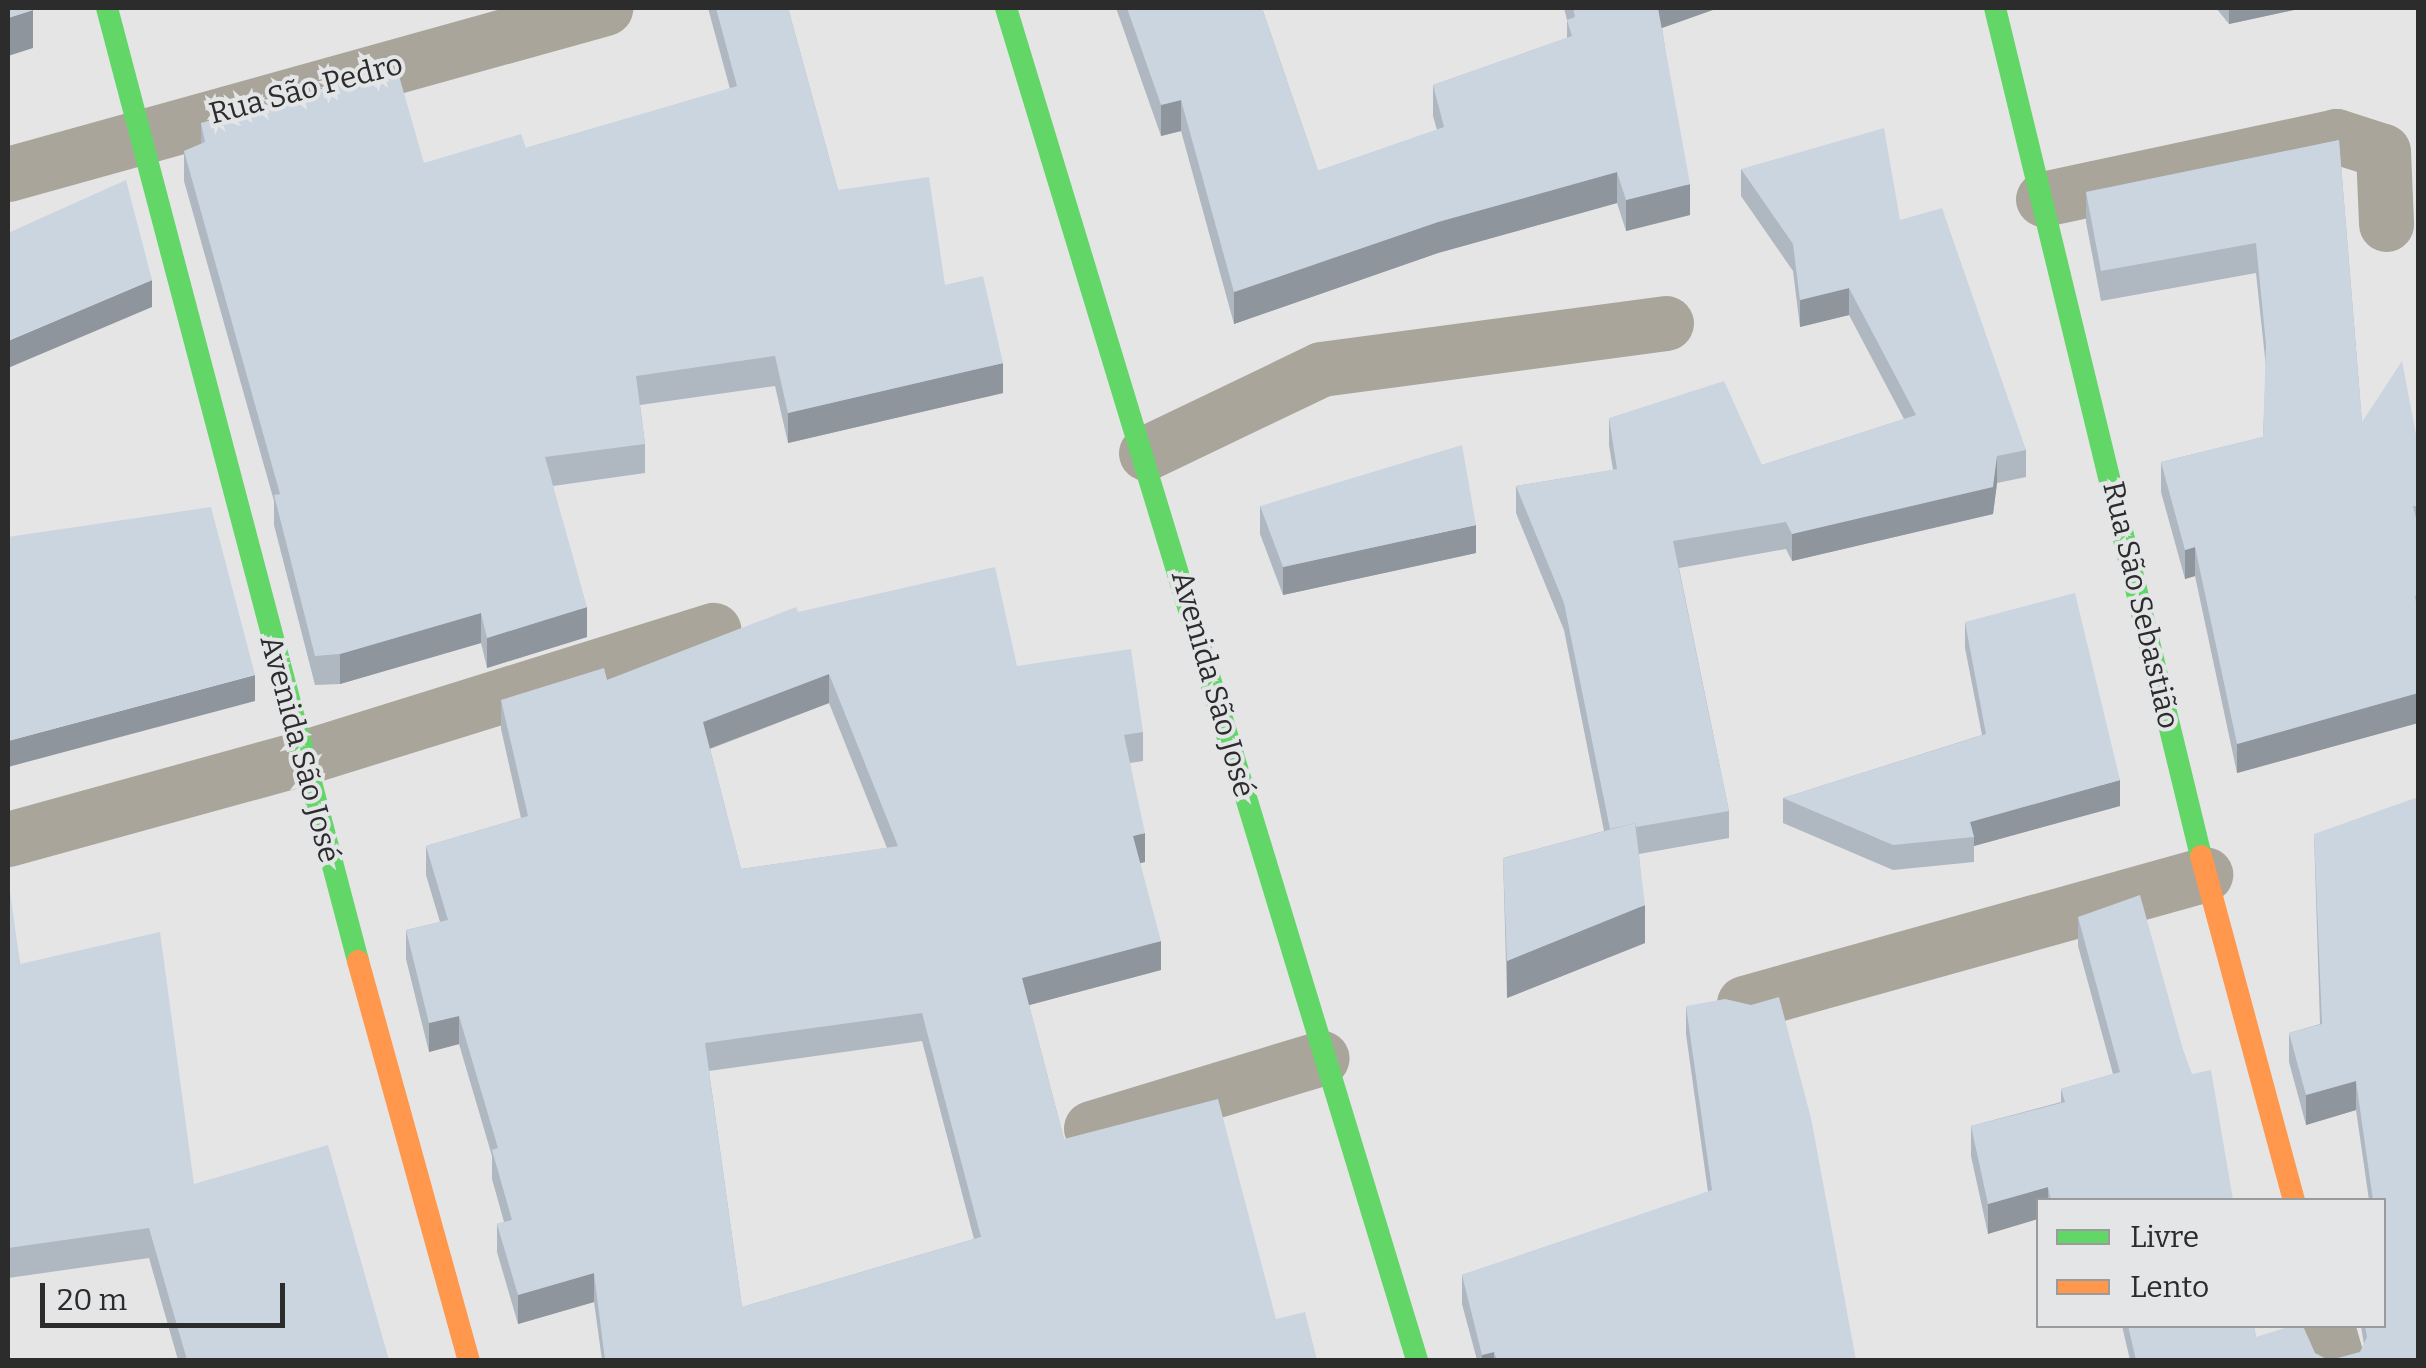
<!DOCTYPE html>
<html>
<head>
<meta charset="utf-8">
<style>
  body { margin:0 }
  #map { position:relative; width:2426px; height:1368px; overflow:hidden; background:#e5e5e6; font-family:Bitter,serif }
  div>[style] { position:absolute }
  .street>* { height:55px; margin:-27.5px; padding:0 27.5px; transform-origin:27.5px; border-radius:27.5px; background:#aaa59a }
  .fast>* { height:22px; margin:-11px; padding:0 11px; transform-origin:11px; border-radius:11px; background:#63d668 }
  .slow>* { height:22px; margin:-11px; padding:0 11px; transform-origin:11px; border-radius:11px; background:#ff974d }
  .wall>* { inset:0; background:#afb7c1 }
  .shaded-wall>* { inset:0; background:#8e959d }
  .building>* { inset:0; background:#cbd5e0 }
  span { translate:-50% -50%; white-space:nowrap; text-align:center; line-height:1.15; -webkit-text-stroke:8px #e4e5e7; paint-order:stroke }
  .street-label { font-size:30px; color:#2c2c2d }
  .frame { position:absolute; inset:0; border:10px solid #2c2c2d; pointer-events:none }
  .legend { position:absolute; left:2036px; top:1198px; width:350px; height:130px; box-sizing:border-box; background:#e4e5e7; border:2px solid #9a9b9d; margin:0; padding:12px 18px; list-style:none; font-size:30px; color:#2c2c2d }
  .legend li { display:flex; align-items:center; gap:20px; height:50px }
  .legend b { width:50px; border:2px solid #9a9b9d }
  .scale { position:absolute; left:40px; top:1283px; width:245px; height:45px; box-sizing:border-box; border:5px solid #2c2c2d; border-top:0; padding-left:12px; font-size:30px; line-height:35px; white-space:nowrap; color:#2c2c2d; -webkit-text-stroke:8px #e4e5e7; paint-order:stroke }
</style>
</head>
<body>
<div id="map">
  <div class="street">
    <div style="left:8px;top:174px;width:620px;rotate:-15.54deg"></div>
    <div style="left:2043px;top:199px;width:300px;rotate:-12.1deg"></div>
    <div style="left:2336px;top:136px;width:49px;rotate:17.7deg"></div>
    <div style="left:2383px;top:151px;width:73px;rotate:87.6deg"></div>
    <div style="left:1146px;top:453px;width:194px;rotate:-25.6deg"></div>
    <div style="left:1321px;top:369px;width:348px;rotate:-7.6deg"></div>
    <div style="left:8px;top:839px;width:305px;rotate:-15.4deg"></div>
    <div style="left:302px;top:758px;width:431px;rotate:-17.3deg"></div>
    <div style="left:1744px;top:1003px;width:479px;rotate:-15.6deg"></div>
    <div style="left:1091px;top:1128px;width:241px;rotate:-16.9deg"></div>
    <div style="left:2327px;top:1326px;width:35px;rotate:74deg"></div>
  </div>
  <div class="fast">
    <div style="left:107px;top:8px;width:985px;rotate:75.24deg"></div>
    <div style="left:1006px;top:8px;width:1413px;rotate:73.09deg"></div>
    <div style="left:1995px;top:8px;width:873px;rotate:76.35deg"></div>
  </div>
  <div class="slow">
    <div style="left:2201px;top:856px;width:356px;rotate:74.9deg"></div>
    <div style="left:358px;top:961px;width:414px;rotate:74.5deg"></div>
  </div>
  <div class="wall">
    <div style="clip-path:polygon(708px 8px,788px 8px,838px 190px,945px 285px,1003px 393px,788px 443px,775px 386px,640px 405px,645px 444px,645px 473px,553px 486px,587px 637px,487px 668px,481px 643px,340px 684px,315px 685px,274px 525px,274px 501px,184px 181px,184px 151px,201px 144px,201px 123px,424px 163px,526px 148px,730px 89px)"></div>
    <div style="clip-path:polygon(1116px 8px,1262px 8px,1318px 171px,1437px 130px,1433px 116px,1433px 85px,1567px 38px,1567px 20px,1564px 8px,1719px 8px,1662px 28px,1690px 215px,1626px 231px,1617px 203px,1438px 253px,1234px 324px,1181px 131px,1161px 136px)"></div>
    <div style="clip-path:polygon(2216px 8px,2303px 8px,2229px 24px)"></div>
    <div style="clip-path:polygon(2339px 140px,2362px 422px,2418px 445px,2418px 723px,2237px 773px,2195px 576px,2185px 579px,2161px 492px,2161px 462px,2263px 437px,2266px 367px,2256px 273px,2101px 301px,2086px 222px,2086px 192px)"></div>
    <div style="clip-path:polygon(1741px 169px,1900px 220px,2026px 450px,2026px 477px,1997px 483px,1993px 514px,1792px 561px,1786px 549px,1679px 568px,1729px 811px,1729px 838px,1639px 854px,1645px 943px,1507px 998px,1503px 858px,1604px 831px,1564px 630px,1516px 513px,1516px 486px,1613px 470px,1609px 445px,1609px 418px,1762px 465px,1904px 419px,1849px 315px,1800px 327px,1793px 271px,1741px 196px)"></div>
    <div style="clip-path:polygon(1260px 506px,1476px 553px,1283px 595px,1260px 534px)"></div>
    <div style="clip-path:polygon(evenodd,798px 612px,1017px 666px,1143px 732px,1143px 761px,1130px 763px,1145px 862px,1140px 863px,1161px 970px,1029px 1005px,1064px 1139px,1276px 1319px,1317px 1360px,602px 1360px,594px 1302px,518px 1324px,497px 1252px,497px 1224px,504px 1222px,492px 1179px,492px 1156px,459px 1044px,429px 1052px,406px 959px,406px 930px,440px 922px,426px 875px,426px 846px,521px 818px,501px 729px,501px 700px,607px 680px,798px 612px,829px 703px,887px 848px,741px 869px,710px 749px,829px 703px,798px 612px,922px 1041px,974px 1239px,742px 1307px,709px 1071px,922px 1041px)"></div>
    <div style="clip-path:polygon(1965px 622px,2120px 806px,1974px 846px,1974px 862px,1893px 870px,1783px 823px,1783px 798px,1982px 735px,1965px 648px)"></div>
    <div style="clip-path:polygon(2314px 834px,2418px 1360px,2360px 1352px,2364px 1345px,2361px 1326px,2384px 1326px,2384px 1200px,2369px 1200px,2356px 1110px,2306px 1125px,2289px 1062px,2289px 1033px,2320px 1024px)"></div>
    <div style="clip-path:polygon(8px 891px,20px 964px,194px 1184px,389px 1360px,178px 1360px,149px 1258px,8px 1278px)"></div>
    <div style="clip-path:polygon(2078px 917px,2184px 1053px,2233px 1200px,2038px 1200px,1988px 1234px,1971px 1156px,1971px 1126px,2061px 1102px,2061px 1089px,2113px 1074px,2078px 946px)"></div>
    <div style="clip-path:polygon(1686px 1006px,1856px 1360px,1477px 1360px,1462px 1304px,1462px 1275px,1708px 1192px,1686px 1034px)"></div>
    <div style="clip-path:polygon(2122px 1326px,2254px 1326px,2256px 1337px,2315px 1353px,2328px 1360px,2130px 1360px)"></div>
  </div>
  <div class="shaded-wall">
    <div style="clip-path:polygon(1656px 8px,1718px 8px,1656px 30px)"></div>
    <div style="clip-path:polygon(2229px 8px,2303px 8px,2229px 24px)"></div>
    <div style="clip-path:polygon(33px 10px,33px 48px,8px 56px,8px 18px)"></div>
    <div style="clip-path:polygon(1181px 100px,1181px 131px,1161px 136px,1161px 105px)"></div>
    <div style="clip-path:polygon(1617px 172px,1617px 203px,1438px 253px,1234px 324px,1234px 292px,1438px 222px)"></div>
    <div style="clip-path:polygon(1690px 184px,1690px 215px,1626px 231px,1626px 200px)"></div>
    <div style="clip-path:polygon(152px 280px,152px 307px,8px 368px,8px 341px)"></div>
    <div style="clip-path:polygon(1849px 288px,1849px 315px,1800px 327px,1800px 300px)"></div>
    <div style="clip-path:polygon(1003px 363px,1003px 393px,788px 443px,788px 413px)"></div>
    <div style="clip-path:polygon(1997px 456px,1997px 483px,1993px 514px,1792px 561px,1792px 534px)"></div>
    <div style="clip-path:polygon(1476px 525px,1476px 553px,1283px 595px,1283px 567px)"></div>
    <div style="clip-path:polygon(2195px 547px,2195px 576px,2185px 579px,2185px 550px)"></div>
    <div style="clip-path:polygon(587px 607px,587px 637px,487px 668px,487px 638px)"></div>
    <div style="clip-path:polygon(481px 613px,481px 643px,340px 684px,340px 654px)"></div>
    <div style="clip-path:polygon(829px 674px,829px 703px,703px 751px,703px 722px)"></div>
    <div style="clip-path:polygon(255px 675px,255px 701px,8px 767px,8px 741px)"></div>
    <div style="clip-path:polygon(2418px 693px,2418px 723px,2237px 773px,2237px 744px)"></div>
    <div style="clip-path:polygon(2120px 780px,2120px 806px,1974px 846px,1974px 837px,1970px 822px)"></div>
    <div style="clip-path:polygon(1145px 833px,1145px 862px,1133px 865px,1133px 836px)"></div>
    <div style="clip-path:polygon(1645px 905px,1645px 943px,1507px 998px,1507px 961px)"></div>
    <div style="clip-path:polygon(1161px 941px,1161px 970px,1022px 1007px,1022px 978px)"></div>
    <div style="clip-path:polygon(459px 1016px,459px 1044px,429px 1052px,429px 1023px)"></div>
    <div style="clip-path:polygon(2356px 1081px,2356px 1110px,2306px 1125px,2306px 1095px)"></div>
    <div style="clip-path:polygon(2048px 1187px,2048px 1200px,2038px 1200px,2038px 1219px,1988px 1234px,1988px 1204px)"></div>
    <div style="clip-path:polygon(594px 1273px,594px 1302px,518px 1324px,518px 1295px)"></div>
    <div style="clip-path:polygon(1494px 1352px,1494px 1360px,1482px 1360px,1482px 1355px)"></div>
  </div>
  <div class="building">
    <div style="clip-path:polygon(8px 8px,32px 8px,33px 10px,8px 18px)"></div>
    <div style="clip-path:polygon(716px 8px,788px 8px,838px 190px,929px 177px,945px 285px,983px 276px,1003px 363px,788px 413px,775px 356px,636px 376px,645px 444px,545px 457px,587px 607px,487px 638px,481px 613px,340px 654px,315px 656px,274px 495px,280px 494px,184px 151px,205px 142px,201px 123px,397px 69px,424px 163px,521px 134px,526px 148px,737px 86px)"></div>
    <div style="clip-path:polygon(1127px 8px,1262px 8px,1318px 171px,1444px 127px,1433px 85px,1572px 36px,1567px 20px,1575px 17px,1573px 8px,1658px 8px,1690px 184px,1626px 200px,1617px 172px,1438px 222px,1234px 292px,1181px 100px,1161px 105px)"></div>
    <div style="clip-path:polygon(1884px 128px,1900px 220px,1942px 208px,2026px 450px,1997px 456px,1993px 487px,1792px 534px,1786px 522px,1673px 541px,1729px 811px,1636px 827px,1635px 823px,1610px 829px,1564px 603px,1516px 486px,1617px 469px,1609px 418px,1724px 381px,1762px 465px,1916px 415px,1849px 288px,1800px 300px,1793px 244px,1741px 169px)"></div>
    <div style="clip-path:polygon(2339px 140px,2362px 422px,2402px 361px,2418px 445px,2418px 506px,2413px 506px,2418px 526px,2418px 595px,2415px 596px,2418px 615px,2418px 693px,2237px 744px,2195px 547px,2185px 550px,2161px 462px,2263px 437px,2266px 345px,2256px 243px,2101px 271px,2086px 192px)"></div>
    <div style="clip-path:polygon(126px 180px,152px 280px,8px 341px,8px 233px)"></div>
    <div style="clip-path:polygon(1462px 445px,1476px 525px,1283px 567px,1260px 506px)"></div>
    <div style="clip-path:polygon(211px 507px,255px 675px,8px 741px,8px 537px)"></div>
    <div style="clip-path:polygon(evenodd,995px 567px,1017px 666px,1131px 649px,1143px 732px,1124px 735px,1145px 833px,1133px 836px,1161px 941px,1022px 978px,1064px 1139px,1218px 1099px,1276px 1319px,1305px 1312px,1317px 1360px,1047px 1360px,1047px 1359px,1043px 1360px,605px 1360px,594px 1273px,518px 1295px,497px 1224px,512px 1220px,492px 1150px,498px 1148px,459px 1016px,429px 1023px,406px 930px,448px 920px,426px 846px,528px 816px,501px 700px,604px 668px,607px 680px,796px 607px,798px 612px,995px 567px,829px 674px,898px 846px,741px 869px,703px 722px,829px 674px,995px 567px,922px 1013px,981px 1237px,742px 1307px,705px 1043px,922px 1013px)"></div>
    <div style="clip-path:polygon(2075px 593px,2120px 780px,1970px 822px,1974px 837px,1893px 845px,1783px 798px,1986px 734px,1965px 622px)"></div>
    <div style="clip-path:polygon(2418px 797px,2418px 1360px,2330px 1360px,2360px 1352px,2367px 1337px,2365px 1326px,2384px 1326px,2384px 1295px,2385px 1294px,2384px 1282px,2384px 1200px,2373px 1200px,2356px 1081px,2306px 1095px,2289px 1033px,2322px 1024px,2314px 834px)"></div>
    <div style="clip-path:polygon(1635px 823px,1645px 905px,1507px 961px,1503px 858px)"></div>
    <div style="clip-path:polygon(8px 891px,10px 891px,20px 964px,160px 932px,194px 1184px,328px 1145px,389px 1360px,187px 1360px,149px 1228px,8px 1248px)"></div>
    <div style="clip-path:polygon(2140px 895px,2184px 1053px,2192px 1074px,2211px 1070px,2233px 1200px,2051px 1200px,2048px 1187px,1988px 1204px,1971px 1126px,2065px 1102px,2061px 1089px,2120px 1072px,2078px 917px)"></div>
    <div style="clip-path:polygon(1779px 997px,1811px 1118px,1856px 1360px,1497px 1360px,1494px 1352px,1482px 1355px,1462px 1275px,1712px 1190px,1686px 1006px,1725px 999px,1751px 1005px)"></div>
    <div style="clip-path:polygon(2128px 1326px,2254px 1326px,2256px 1337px,2291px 1326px,2303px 1326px,2315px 1353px,2328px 1360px,2136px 1360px)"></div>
  </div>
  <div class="street-label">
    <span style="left:306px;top:89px;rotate:-15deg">Rua São Pedro</span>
    <span style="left:2141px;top:605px;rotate:77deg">Rua São Sebastião</span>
    <span style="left:1213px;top:684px;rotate:74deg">Avenida São José</span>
    <span style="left:300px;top:749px;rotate:75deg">Avenida São José</span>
  </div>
  <div class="frame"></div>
  <ul class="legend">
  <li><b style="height:12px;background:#63d668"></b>Livre</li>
  <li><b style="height:12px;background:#ff974d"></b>Lento</li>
  </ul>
  <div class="scale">20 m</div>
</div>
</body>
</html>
